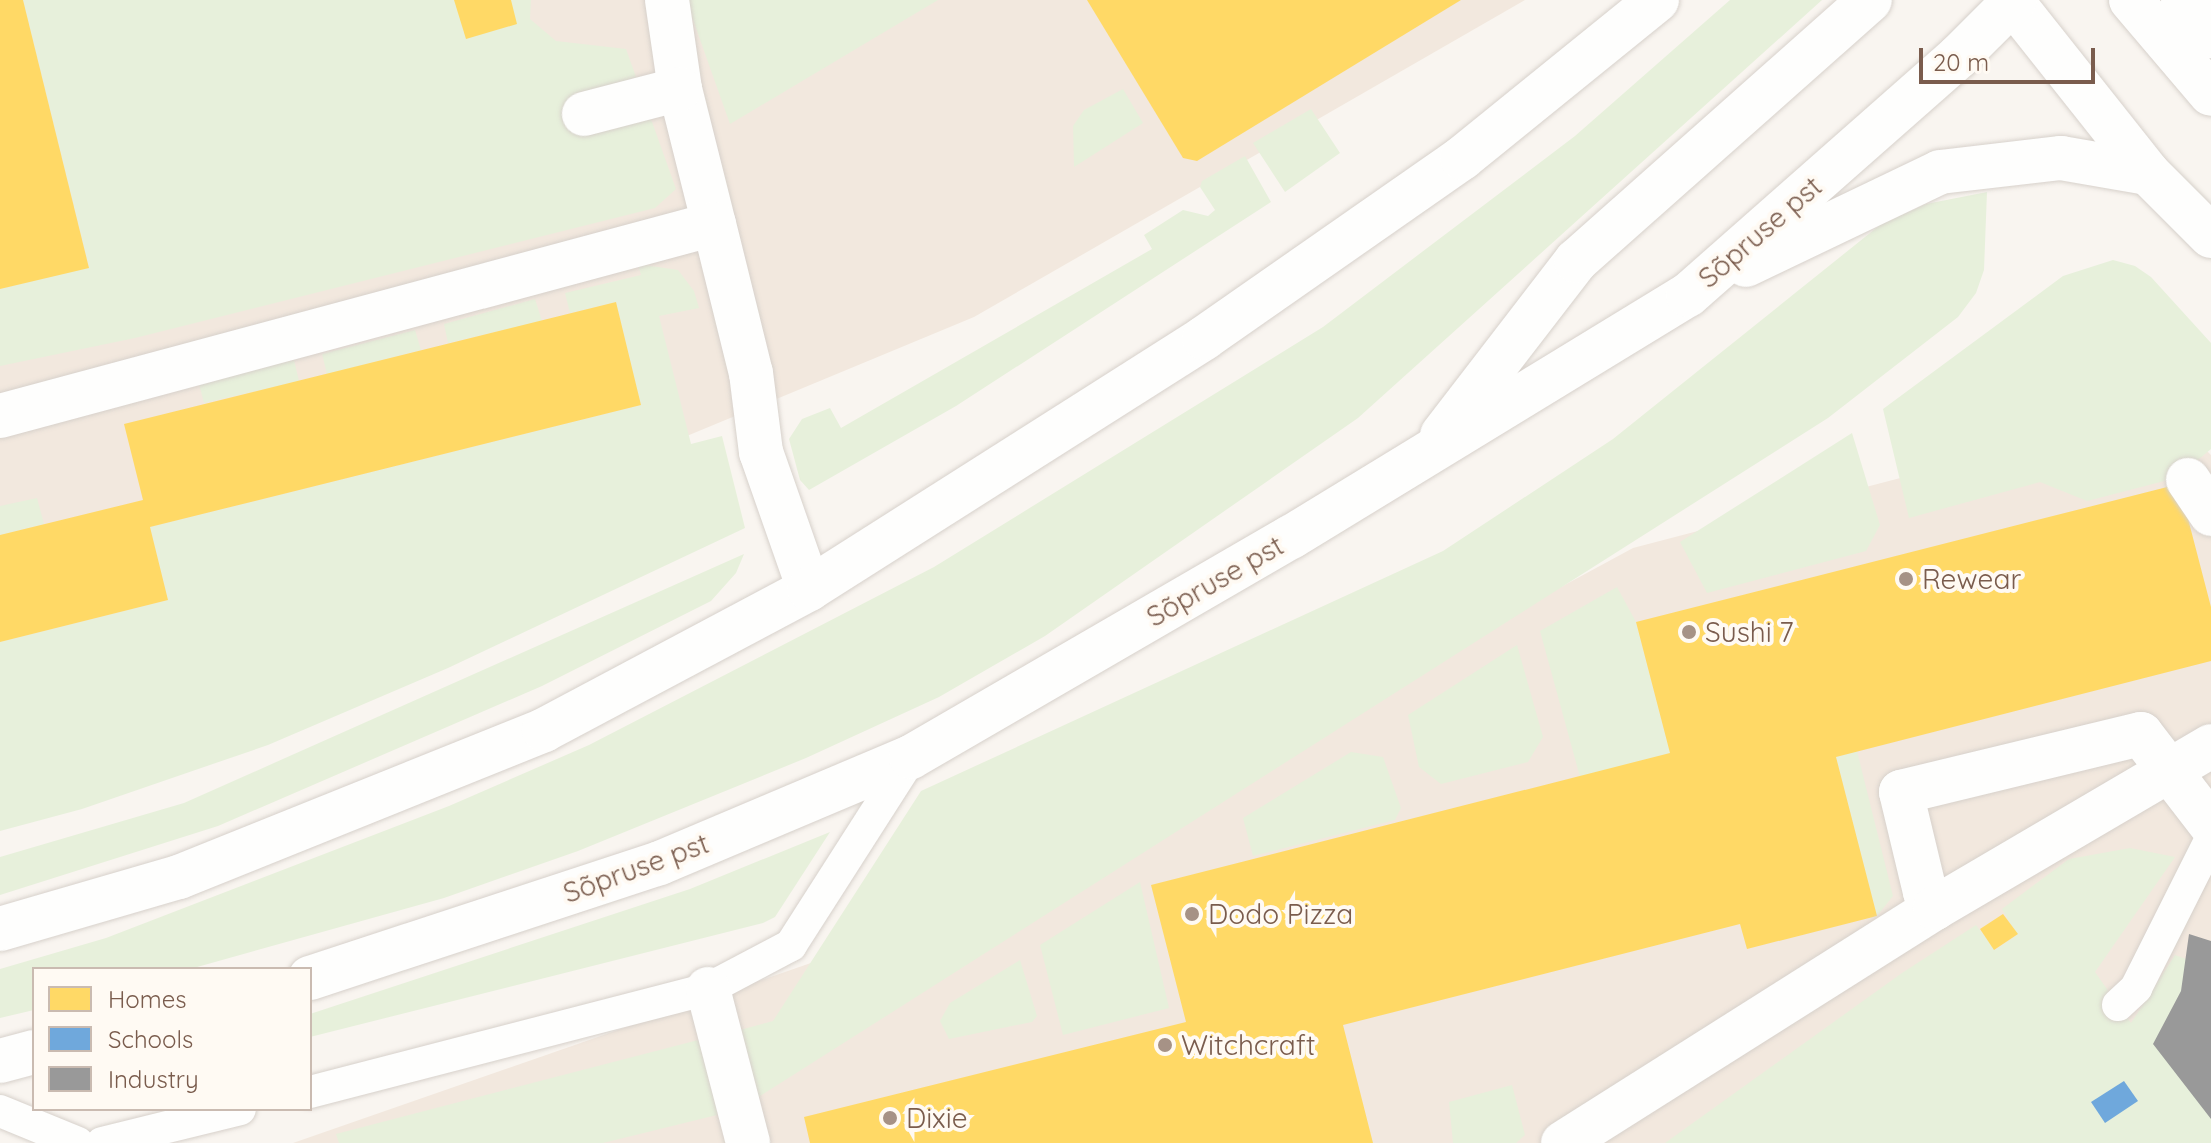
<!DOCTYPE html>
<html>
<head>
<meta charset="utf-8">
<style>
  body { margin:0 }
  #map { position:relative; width:2211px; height:1143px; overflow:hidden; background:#f9f5f0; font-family:Quicksand,sans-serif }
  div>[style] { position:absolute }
  .residential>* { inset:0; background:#f2e8de }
  .green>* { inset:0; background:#e7f0db }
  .homes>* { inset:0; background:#ffd966 }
  .schools>* { inset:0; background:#6fa8dc }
  .industry>* { inset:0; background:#999 }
  .roads { filter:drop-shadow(0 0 2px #d7d1cb) drop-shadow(0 0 2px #d7d1cb) }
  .lane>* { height:32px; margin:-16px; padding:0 16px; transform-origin:16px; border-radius:16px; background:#fefefd }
  .street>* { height:44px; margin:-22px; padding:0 22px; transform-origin:22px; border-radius:22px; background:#fefefd }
  .secondary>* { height:44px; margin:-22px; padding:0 22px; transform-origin:22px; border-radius:22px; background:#fefefd }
  .dots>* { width:22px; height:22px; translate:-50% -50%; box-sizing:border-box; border:4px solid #fffaf3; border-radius:50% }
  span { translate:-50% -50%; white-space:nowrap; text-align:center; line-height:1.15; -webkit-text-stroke:8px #fffaf3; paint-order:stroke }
  .street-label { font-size:28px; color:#7a5c4d }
  .poi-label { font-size:28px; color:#7a5c4d }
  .left { translate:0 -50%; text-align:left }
  .legend { position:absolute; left:32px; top:967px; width:280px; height:144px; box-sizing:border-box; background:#fffaf3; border:2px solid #cabbb1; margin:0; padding:10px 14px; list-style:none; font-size:24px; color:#7a5c4d }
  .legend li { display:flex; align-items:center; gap:16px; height:40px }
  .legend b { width:40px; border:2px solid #cabbb1 }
  .scale { position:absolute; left:1919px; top:48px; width:176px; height:36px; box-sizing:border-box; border:4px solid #7a5c4d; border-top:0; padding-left:10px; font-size:24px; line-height:28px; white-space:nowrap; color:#7a5c4d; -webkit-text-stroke:6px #fffaf3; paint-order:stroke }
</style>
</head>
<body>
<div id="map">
  <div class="residential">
    <div style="clip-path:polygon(0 0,1525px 0,974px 317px,149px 659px,0 706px)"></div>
    <div style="clip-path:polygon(2164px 409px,2211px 455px,2211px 1143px,293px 1143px,963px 910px,1633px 548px)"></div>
  </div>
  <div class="green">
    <div style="clip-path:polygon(23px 0,531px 0,530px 19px,556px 41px,626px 49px,676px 189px,655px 208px,135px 338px,0 366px,0 289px,89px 267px)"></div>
    <div style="clip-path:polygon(686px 0,938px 0,730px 124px)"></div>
    <div style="clip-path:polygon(1730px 0,1822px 0,1358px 418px,1045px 636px,939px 697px,806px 758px,578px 851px,444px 898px,190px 969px,34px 969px,34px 1010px,0 1018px,0 969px,106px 938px,449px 806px,589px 745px,934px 567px,1323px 327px,1575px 136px)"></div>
    <div style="clip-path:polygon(1123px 89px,1143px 123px,1074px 167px,1073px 126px,1084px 110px)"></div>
    <div style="clip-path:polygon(1311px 109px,1340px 153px,1285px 192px,1253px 143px)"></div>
    <div style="clip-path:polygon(1245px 156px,1271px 202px,956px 406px,809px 490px,800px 480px,789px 439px,802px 419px,830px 408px,841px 428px,1152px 249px,1144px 235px,1183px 210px,1208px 216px,1215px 210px,1200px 187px,1202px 181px)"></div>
    <div style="clip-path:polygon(1987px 192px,1984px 270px,1976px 293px,1958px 317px,1828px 418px,757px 1098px,736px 1031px,773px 1021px,921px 791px,1443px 551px,1613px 439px,1880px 225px,1926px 204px)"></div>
    <div style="clip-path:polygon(2113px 260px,2135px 266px,2151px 277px,2211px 343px,2211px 449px,2176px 478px,2087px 501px,2040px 482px,1909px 518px,1883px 409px,2063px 276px)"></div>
    <div style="clip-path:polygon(638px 264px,678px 270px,694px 291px,699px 308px,659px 316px,691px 444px,722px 436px,745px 528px,448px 668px,268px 745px,82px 809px,0 831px,0 642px,168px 600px,150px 527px,641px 405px,616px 302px,570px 313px,565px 293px,641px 275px)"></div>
    <div style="clip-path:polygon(535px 299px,542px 321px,448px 343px,444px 324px)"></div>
    <div style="clip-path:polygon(415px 330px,421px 350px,327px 374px,322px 354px)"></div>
    <div style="clip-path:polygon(294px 360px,299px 381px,204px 403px,199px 384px)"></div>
    <div style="clip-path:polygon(1852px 433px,1880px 525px,1866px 551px,1707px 593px,1680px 542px)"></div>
    <div style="clip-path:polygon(37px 498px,44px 524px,0 535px,0 506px)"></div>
    <div style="clip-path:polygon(744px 554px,736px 573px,711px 601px,542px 686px,218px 826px,0 895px,0 857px,184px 803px)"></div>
    <div style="clip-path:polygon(1617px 587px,1636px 622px,1670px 753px,1580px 777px,1540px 631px)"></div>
    <div style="clip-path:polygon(1517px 645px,1543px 737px,1528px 762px,1441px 784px,1419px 767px,1408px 715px)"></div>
    <div style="clip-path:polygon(1857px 751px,1893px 896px,1877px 916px,1836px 757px)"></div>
    <div style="clip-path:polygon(1351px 752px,1383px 757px,1401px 808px,1395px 820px,1253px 856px,1243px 818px)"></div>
    <div style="clip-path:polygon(830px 832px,775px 917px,763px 923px,310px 1037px,310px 1014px,690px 889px)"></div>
    <div style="clip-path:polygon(2130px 848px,2175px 857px,2095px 972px,2131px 1023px,2175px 955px,2186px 959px,2211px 942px,2211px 1143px,1665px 1143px,1902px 973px,1976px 925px,1995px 950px,2017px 935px,2002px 909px,2069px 859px)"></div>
    <div style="clip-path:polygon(1140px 882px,1169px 1008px,1063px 1035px,1040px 945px)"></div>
    <div style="clip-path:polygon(1020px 960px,1037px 1016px,1032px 1022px,949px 1039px,940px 1021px,950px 1003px)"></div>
    <div style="clip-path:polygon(706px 1038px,725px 1113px,603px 1143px,339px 1143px,336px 1134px)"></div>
    <div style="clip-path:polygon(1512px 1085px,1525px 1135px,1516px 1143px,1453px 1143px,1449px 1102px)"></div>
  </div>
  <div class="homes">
    <div style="clip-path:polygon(0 0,23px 0,89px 268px,0 289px)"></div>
    <div style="clip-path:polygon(454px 0,511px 0,517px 24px,466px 39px)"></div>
    <div style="clip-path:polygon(1087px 0,1461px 0,1197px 161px,1183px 158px)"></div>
    <div style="clip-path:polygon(616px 302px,641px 405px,150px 527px,168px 600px,0 642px,0 535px,143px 500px,124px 424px)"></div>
    <div style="clip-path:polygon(2179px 484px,2211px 607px,2211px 661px,1836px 757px,1877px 916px,1747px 949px,1740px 924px,1343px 1025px,1373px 1143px,810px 1143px,804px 1117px,1186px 1022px,1151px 885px,1670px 753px,1636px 622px)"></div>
    <div style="clip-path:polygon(2003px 914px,2018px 934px,1994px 950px,1980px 929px)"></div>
  </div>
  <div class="schools">
    <div style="clip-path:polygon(2124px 1081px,2138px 1101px,2105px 1123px,2091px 1102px)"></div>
  </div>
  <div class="industry">
    <div style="clip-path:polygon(2189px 934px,2211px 941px,2211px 1119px,2153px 1044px,2181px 991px)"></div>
  </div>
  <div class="roads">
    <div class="lane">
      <div style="left:2118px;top:1005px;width:25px;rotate:-43deg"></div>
      <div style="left:2136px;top:988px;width:167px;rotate:-63.3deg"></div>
      <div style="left:310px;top:1092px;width:411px;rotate:-14.5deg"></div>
      <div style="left:708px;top:989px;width:94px;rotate:-27.9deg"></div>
      <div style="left:791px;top:945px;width:223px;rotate:-57.4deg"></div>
      <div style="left:0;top:1111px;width:84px;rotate:22.3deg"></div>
      <div style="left:102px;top:1143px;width:142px;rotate:-13.8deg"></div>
    </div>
    <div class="street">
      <div style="left:667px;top:0;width:90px;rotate:81.7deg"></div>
      <div style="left:680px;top:89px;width:139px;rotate:75.9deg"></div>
      <div style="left:584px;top:114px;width:99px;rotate:-14.6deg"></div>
      <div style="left:0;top:416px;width:739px;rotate:-15.05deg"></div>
      <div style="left:714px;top:224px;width:154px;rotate:76.1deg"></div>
      <div style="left:751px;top:373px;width:80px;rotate:82.8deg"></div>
      <div style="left:761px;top:452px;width:145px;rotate:70.7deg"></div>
      <div style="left:2188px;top:480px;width:41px;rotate:55.9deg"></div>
      <div style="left:1935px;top:908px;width:19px;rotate:-122deg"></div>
      <div style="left:1925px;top:892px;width:103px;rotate:-103.5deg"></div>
      <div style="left:1901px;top:792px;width:247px;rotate:-13.6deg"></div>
      <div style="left:2141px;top:734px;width:115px;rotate:52.4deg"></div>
      <div style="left:708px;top:989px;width:159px;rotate:75.4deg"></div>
      <div style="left:1563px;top:1143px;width:440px;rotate:-32.3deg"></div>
      <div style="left:1935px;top:908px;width:320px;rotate:-30.4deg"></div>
    </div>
    <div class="secondary">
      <div style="left:2011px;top:0;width:221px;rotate:51.6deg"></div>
      <div style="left:2148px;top:173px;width:89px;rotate:45deg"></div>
      <div style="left:2131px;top:0;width:123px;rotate:49.6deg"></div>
      <div style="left:2183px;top:0;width:46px;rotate:52.1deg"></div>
      <div style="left:1746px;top:265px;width:215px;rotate:-25.6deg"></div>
      <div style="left:1940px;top:172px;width:122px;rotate:-6.6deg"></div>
      <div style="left:2061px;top:158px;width:88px;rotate:9.8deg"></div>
      <div style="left:1442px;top:435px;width:220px;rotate:-52.4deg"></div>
      <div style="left:1576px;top:261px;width:393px;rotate:-41.6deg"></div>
      <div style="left:0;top:929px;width:186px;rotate:-16.2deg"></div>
      <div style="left:179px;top:877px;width:393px;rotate:-21.9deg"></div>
      <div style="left:544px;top:730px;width:300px;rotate:-28deg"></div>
      <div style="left:809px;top:589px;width:468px;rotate:-32.4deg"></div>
      <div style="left:1204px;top:338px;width:315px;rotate:-34.9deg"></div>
      <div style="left:1462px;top:158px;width:251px;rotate:-39deg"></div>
      <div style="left:310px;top:978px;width:368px;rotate:-18.2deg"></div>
      <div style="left:660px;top:863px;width:272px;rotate:-22.9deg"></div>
      <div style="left:911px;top:757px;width:439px;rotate:-30.1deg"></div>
      <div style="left:1291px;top:537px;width:465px;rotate:-31.4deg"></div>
      <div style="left:1688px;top:295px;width:361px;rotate:-41.4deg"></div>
      <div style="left:1959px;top:56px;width:79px;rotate:-45deg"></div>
      <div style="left:0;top:1061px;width:35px;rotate:-15deg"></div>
    </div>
  </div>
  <div class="dots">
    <div style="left:1906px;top:579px;background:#a69286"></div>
    <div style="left:1689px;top:632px;background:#a69286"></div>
    <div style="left:1192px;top:914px;background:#a69286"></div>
    <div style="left:1165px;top:1045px;background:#a69286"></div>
    <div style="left:890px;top:1118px;background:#a69286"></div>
  </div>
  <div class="street-label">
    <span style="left:1760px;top:232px;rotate:-41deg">Sõpruse pst</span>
    <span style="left:1215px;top:581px;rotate:-30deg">Sõpruse pst</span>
    <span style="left:636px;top:868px;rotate:-20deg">Sõpruse pst</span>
  </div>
  <div class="poi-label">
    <span class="left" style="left:1922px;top:579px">Rewear</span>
    <span class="left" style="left:1705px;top:632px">Sushi 7</span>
    <span class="left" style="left:1208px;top:914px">Dodo Pizza</span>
    <span class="left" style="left:1181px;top:1045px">Witchcraft</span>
    <span class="left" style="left:906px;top:1118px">Dixie</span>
  </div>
  <ul class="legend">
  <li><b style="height:22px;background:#ffd966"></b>Homes</li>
  <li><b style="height:22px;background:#6fa8dc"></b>Schools</li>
  <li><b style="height:22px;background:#999"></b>Industry</li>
  </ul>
  <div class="scale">20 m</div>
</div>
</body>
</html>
